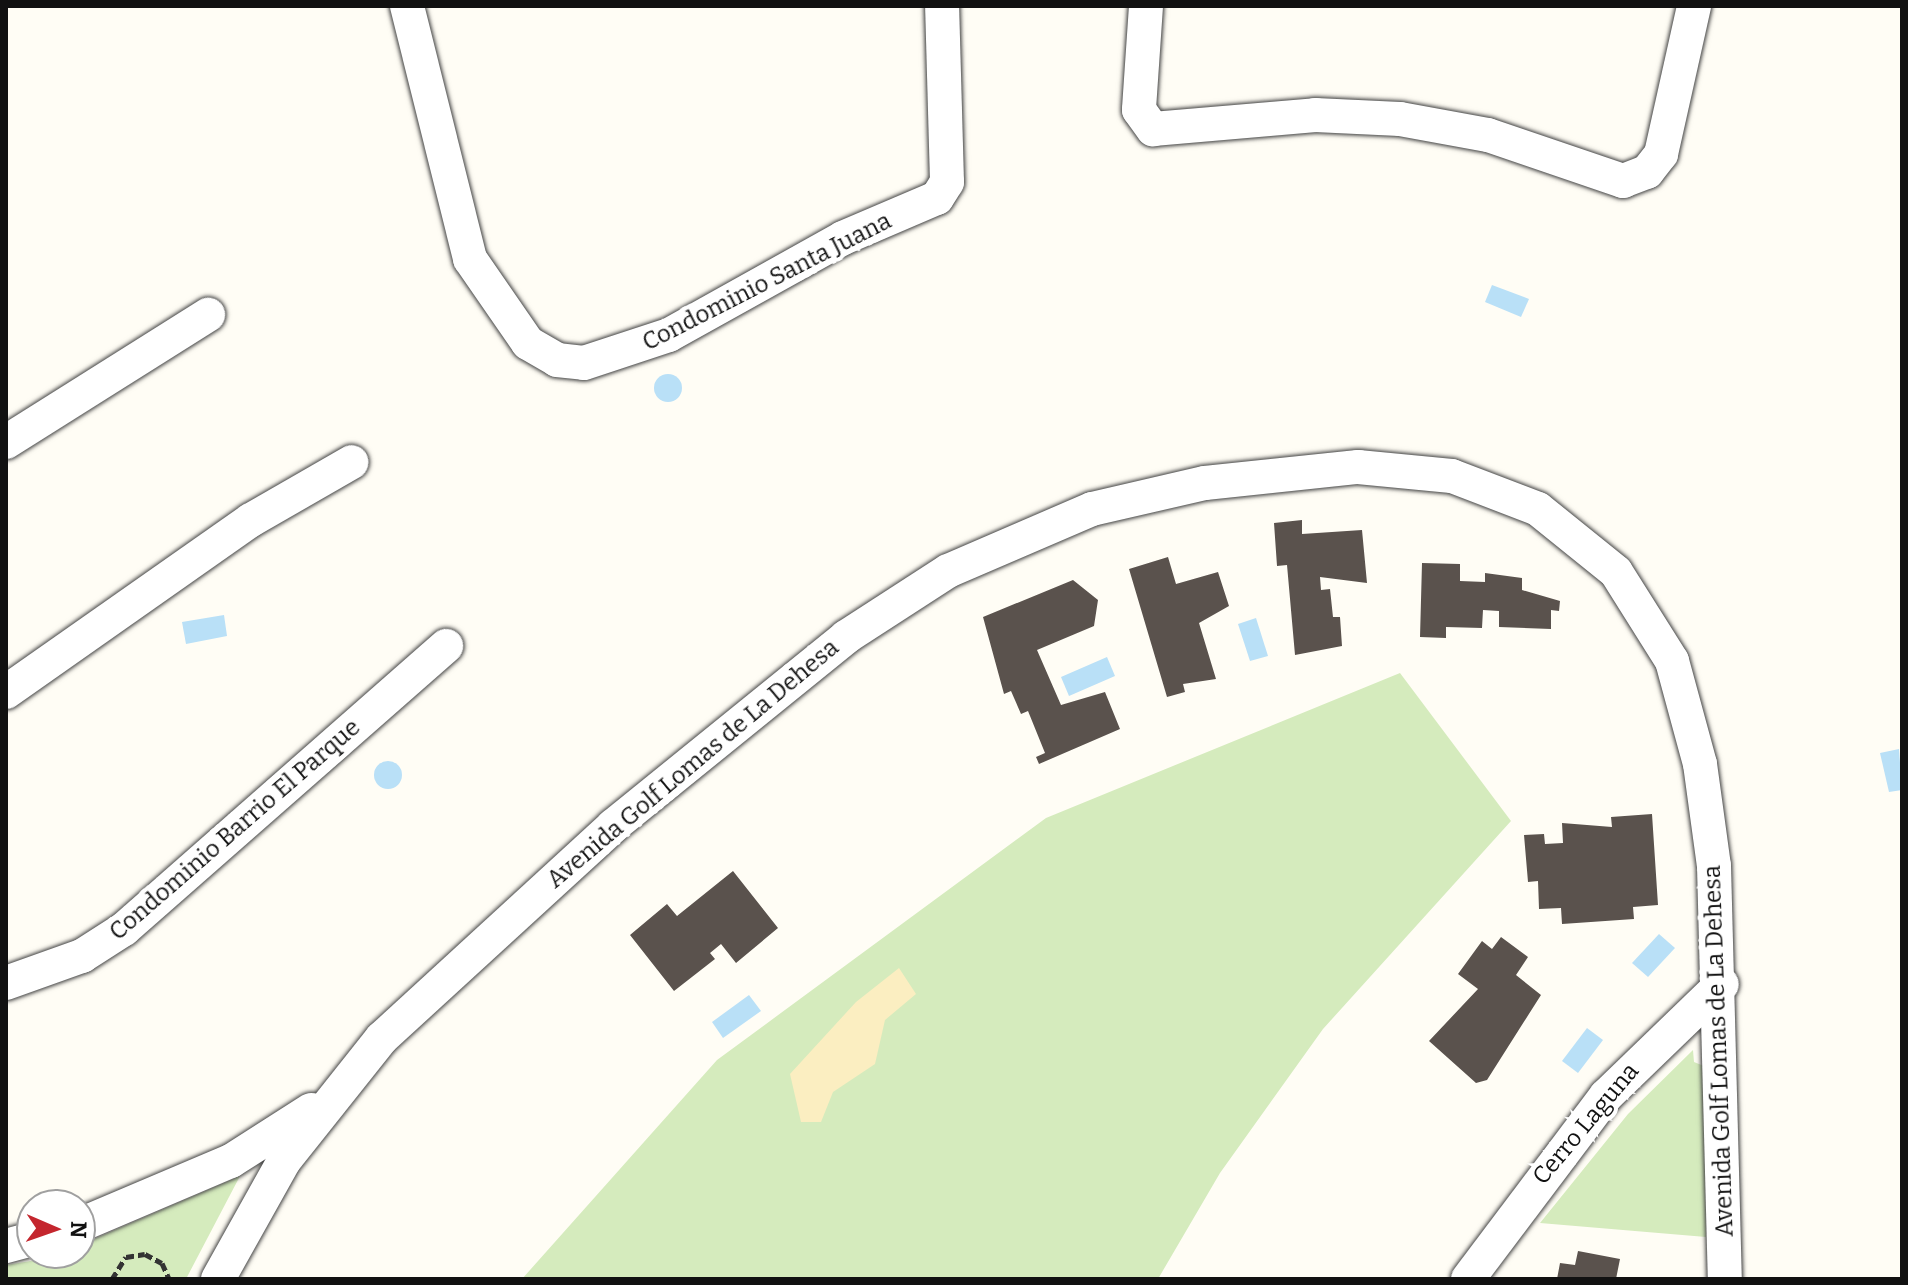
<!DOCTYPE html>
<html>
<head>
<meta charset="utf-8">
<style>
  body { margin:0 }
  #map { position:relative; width:1908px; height:1285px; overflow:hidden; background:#fffdf5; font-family:Bitter,serif }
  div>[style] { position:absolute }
  .green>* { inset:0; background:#d5ebbd }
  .sand>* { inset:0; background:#fbeec1 }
  .water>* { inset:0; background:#b9e0f7 }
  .round { border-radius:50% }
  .building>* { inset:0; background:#5a524d }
  .path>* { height:5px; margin-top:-2.5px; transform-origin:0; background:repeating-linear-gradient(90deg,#333 0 8px,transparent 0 12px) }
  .roads { filter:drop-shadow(0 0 2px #444) drop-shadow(0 0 2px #444) }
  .street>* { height:34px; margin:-17px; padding:0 17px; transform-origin:17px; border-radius:17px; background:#fff }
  span { translate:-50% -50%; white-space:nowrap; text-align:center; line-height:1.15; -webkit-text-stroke:8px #fff; paint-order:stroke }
  .street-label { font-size:24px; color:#111 }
  .frame { position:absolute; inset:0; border:8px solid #111; pointer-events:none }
  .north { position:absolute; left:16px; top:1189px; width:80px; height:80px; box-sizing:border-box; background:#fff; border:2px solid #a0a0a0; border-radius:50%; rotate:92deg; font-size:22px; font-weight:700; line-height:32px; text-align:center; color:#111 }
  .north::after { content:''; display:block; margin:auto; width:28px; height:36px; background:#c4262e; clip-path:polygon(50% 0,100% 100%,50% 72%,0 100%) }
</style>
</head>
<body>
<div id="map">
  <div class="green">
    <div style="clip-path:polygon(1400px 673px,1511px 821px,1323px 1029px,1220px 1173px,1158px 1279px,522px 1279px,717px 1060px,1046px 818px)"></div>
    <div style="clip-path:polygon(1693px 1050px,1694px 1062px,1704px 1066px,1706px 1237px,1540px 1223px,1628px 1114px)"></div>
    <div style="clip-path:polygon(240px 1176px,186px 1279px,6px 1279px,6px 1265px,80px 1253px,80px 1245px)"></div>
  </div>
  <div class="sand">
    <div style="clip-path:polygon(899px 968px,916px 994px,885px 1020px,875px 1064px,833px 1092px,821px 1122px,801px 1122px,790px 1074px,856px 1002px)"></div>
  </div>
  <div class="water">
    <div style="clip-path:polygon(1492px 285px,1529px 299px,1521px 317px,1485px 302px)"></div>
    <div class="round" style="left:654px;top:374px;width:28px;height:28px"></div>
    <div style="clip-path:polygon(224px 615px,227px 636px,186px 644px,182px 622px)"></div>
    <div style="clip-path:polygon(1256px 618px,1268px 656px,1250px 661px,1238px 624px)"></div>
    <div style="clip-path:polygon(1107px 657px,1115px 676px,1069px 696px,1061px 677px)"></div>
    <div style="clip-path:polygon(1899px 749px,1902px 790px,1889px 792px,1880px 753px)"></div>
    <div class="round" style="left:374px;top:761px;width:28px;height:28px"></div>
    <div style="clip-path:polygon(1659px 934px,1675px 948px,1648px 977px,1632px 963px)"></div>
    <div style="clip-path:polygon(749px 995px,761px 1011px,723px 1038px,712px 1022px)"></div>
    <div style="clip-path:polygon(1587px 1028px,1603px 1040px,1578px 1073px,1562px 1061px)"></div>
  </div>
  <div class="building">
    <div style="clip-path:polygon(1302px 520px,1302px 534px,1362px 530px,1367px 583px,1320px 577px,1321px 590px,1330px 589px,1333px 617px,1340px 617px,1342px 646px,1295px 655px,1287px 565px,1277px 566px,1274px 523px)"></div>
    <div style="clip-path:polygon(1168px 557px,1176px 584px,1218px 572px,1229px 606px,1199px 623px,1216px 679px,1183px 684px,1185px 692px,1167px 697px,1129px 569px)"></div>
    <div style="clip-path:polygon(1422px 563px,1460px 564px,1460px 581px,1485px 582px,1485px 573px,1522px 578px,1522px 590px,1560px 601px,1559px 611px,1551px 610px,1551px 629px,1499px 627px,1499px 611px,1483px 610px,1482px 628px,1446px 627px,1446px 638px,1420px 637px)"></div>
    <div style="clip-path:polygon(1073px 580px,1098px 600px,1094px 626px,1037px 650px,1061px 705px,1105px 692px,1120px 729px,1039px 764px,1036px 757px,1045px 753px,1028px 711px,1021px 714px,1011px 691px,1004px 694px,983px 617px)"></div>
    <div style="clip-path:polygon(1652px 814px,1658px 905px,1633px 907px,1634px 919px,1562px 924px,1561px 908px,1539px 909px,1538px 881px,1528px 882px,1524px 835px,1544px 834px,1545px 844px,1563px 843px,1562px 823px,1612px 827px,1611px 817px)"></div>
    <div style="clip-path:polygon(733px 871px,778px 928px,736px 963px,721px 944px,710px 953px,715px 959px,674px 991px,630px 935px,667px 904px,677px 916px)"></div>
    <div style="clip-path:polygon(1501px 937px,1528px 957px,1516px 975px,1541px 995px,1487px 1080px,1476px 1083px,1429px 1041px,1478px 989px,1458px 974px,1482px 941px,1492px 949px)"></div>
    <div style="clip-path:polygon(1578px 1251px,1620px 1259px,1616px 1279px,1557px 1279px,1560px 1263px,1575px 1265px)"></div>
  </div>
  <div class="path">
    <div style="left:112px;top:1279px;width:26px;rotate:-58deg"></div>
    <div style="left:126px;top:1257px;width:19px;rotate:-9deg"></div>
    <div style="left:145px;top:1254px;width:19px;rotate:28deg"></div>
    <div style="left:162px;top:1263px;width:17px;rotate:66deg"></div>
  </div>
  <div class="roads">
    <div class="street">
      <div style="left:407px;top:6px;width:261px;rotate:76deg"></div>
      <div style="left:470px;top:259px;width:102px;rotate:55.4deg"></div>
      <div style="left:528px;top:343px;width:34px;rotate:30deg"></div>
      <div style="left:557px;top:360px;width:27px;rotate:6deg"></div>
      <div style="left:584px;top:363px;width:89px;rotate:-18.2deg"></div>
      <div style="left:669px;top:335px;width:199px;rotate:-29.1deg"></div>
      <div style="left:843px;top:238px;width:102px;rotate:-23.1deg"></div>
      <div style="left:937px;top:198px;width:19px;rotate:-58deg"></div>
      <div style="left:947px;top:182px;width:176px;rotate:-91.6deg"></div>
      <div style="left:1146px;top:6px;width:104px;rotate:93.9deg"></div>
      <div style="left:1139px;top:110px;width:24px;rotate:54deg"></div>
      <div style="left:1153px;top:129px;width:163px;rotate:-4.9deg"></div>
      <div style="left:1315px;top:115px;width:85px;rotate:2.7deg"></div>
      <div style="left:1400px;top:119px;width:89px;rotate:10.3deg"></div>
      <div style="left:1488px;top:135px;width:143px;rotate:18.8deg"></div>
      <div style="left:1623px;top:181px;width:26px;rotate:-21deg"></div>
      <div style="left:1647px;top:172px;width:23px;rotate:-52deg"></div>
      <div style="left:1661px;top:154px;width:152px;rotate:-77.4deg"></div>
      <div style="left:6px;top:442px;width:239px;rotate:-32.2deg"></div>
      <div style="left:6px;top:692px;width:299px;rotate:-35.1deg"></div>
      <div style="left:251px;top:520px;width:116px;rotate:-29.9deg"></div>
      <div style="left:6px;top:983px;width:81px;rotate:-19.6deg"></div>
      <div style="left:82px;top:956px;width:50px;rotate:-32.7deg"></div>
      <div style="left:124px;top:929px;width:429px;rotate:-41.3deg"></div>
      <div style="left:80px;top:1225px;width:164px;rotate:-23deg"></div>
      <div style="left:231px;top:1161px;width:95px;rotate:-32.5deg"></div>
      <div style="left:6px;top:1246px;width:27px;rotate:-15deg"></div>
      <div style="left:218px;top:1279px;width:135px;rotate:-60.8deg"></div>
      <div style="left:284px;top:1161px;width:157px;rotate:-51.5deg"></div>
      <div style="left:382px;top:1038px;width:314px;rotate:-42.5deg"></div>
      <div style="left:613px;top:826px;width:300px;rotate:-39deg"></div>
      <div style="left:846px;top:637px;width:121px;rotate:-32.9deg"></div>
      <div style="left:948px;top:571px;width:157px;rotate:-23.3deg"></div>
      <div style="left:1092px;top:509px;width:116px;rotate:-13deg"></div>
      <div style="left:1205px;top:483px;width:154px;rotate:-6deg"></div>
      <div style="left:1358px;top:467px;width:94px;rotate:5.5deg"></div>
      <div style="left:1452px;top:476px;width:92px;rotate:21deg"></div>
      <div style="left:1538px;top:509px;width:100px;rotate:38.9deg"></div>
      <div style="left:1616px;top:572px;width:105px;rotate:57.8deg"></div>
      <div style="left:1672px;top:661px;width:107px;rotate:74.8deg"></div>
      <div style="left:1700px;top:764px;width:103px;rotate:82.2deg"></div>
      <div style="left:1714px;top:866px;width:413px;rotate:88.5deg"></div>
      <div style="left:1468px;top:1279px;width:229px;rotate:-53deg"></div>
      <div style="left:1606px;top:1096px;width:161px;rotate:-44deg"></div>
    </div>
  </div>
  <div class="street-label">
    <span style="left:767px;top:282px;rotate:-27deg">Condominio Santa Juana</span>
    <span style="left:693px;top:764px;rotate:-40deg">Avenida Golf Lomas de La Dehesa</span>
    <span style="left:235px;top:830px;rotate:-41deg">Condominio Barrio El Parque</span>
    <span style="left:1719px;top:1051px;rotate:-92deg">Avenida Golf Lomas de La Dehesa</span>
    <span style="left:1586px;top:1124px;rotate:-50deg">Cerro Laguna</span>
  </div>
  <div class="frame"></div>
  <div class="north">N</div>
</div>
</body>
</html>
